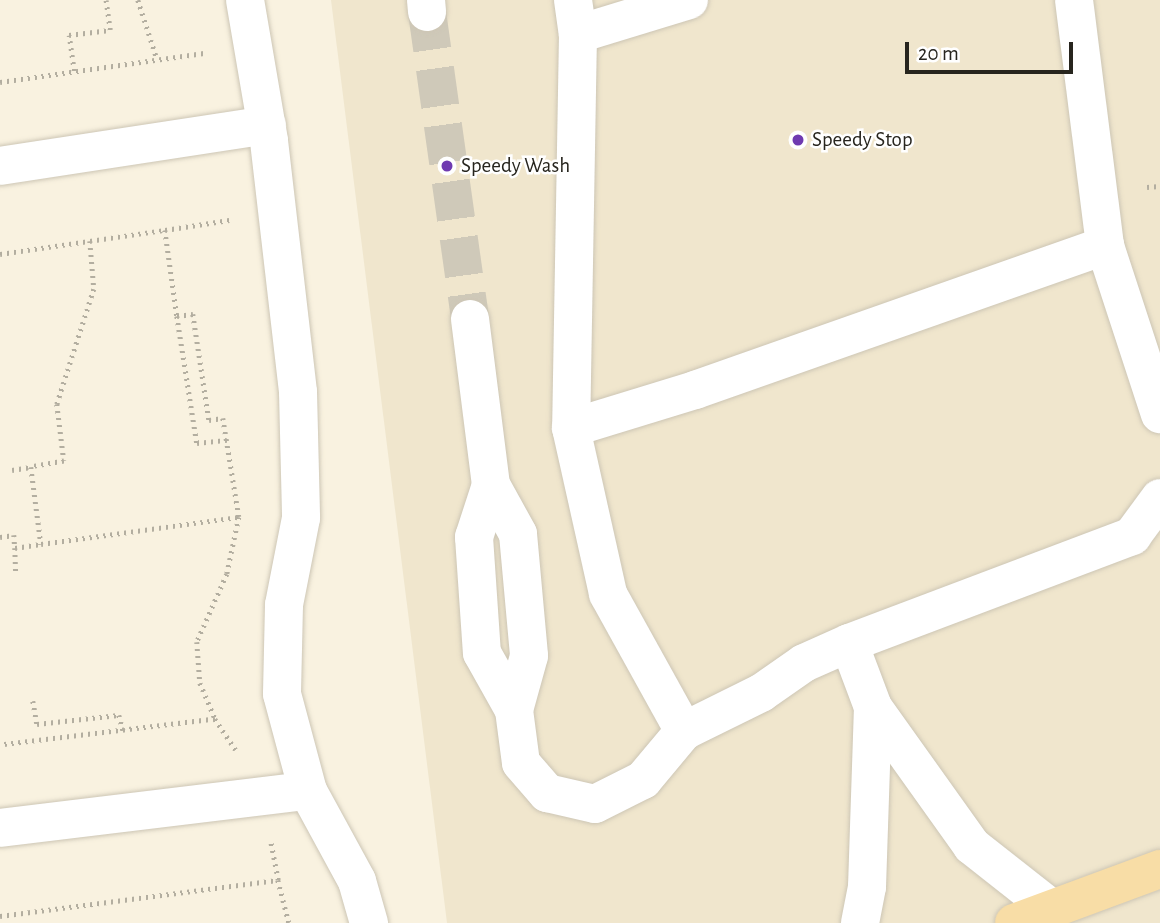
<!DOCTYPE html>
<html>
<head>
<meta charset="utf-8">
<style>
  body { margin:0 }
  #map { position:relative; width:1160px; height:923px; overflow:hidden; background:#f9f2e0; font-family:"Alegreya Sans",sans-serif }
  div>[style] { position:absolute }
  .built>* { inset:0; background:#f0e6cd }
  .minor-tunnel>* { height:38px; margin-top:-19px; transform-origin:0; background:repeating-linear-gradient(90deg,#cfc9b9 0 38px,transparent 0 57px) }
  .path>* { height:4.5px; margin-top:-2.25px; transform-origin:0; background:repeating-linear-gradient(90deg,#b3aea0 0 2px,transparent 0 7px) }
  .roads { filter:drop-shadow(0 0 2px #cdc6b5) drop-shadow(0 0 2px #cdc6b5) }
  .minor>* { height:38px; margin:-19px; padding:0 19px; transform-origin:19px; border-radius:19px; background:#fff }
  .major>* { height:38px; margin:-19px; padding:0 19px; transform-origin:19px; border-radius:19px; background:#f8dda6 }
  .dots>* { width:19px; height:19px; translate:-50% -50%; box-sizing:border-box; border:4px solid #fff; border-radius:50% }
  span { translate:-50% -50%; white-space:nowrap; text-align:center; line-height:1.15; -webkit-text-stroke:5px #fff; paint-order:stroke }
  .poi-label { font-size:21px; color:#27251e }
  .left { translate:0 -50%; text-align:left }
  .scale { position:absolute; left:905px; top:42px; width:168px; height:32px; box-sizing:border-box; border:4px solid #27251e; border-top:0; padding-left:9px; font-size:21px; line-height:24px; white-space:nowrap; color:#27251e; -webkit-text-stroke:5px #fff; paint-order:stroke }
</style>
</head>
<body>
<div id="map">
  <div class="built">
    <div style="clip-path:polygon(331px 0,1160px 0,1160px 923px,447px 923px)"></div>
  </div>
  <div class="minor-tunnel">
    <div style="left:427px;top:12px;width:310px;rotate:82deg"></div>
  </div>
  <div class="path">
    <div style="left:138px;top:0;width:62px;rotate:72.1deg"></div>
    <div style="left:74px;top:71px;width:36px;rotate:-98deg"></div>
    <div style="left:69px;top:35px;width:41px;rotate:-7deg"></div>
    <div style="left:110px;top:30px;width:30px;rotate:-98deg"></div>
    <div style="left:0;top:82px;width:206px;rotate:-8.1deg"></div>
    <div style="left:1147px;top:187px;width:13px;rotate:-4deg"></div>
    <div style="left:165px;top:230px;width:65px;rotate:-8.9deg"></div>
    <div style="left:90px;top:241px;width:48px;rotate:85.2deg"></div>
    <div style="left:94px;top:289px;width:121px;rotate:107.8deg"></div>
    <div style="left:57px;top:404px;width:57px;rotate:83deg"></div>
    <div style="left:64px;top:461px;width:34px;rotate:170deg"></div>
    <div style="left:31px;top:467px;width:78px;rotate:82.6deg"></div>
    <div style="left:41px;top:544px;width:200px;rotate:-7.8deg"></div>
    <div style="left:0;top:254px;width:167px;rotate:-8.3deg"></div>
    <div style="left:165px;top:230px;width:87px;rotate:82.1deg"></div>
    <div style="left:177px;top:316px;width:16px;rotate:-7deg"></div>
    <div style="left:193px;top:314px;width:107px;rotate:81.4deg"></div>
    <div style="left:209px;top:420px;width:14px;rotate:-8deg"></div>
    <div style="left:223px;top:418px;width:100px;rotate:80.8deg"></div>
    <div style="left:239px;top:517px;width:58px;rotate:101.9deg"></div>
    <div style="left:227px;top:574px;width:74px;rotate:113.8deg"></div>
    <div style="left:197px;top:642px;width:41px;rotate:85.8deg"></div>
    <div style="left:200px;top:683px;width:39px;rotate:67deg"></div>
    <div style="left:215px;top:719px;width:217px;rotate:173.1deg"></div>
    <div style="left:177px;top:316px;width:129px;rotate:81.1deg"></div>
    <div style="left:197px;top:443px;width:30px;rotate:-6deg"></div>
    <div style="left:12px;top:470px;width:19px;rotate:-9deg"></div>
    <div style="left:0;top:537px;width:14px;rotate:-8deg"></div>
    <div style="left:14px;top:535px;width:13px;rotate:86deg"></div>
    <div style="left:15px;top:548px;width:26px;rotate:-9deg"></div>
    <div style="left:15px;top:548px;width:25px;rotate:88deg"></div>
    <div style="left:33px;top:701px;width:23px;rotate:80deg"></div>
    <div style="left:37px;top:724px;width:82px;rotate:-6.3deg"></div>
    <div style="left:119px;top:715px;width:16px;rotate:75deg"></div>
    <div style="left:215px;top:719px;width:37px;rotate:56deg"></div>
    <div style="left:278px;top:880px;width:44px;rotate:75.7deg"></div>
    <div style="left:0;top:916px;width:280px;rotate:-7.4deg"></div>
    <div style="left:278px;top:880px;width:38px;rotate:-101deg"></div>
  </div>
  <div class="roads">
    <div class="minor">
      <div style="left:245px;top:0;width:143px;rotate:80.3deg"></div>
      <div style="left:269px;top:141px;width:253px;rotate:83.4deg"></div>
      <div style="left:298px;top:392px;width:126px;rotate:88.6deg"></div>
      <div style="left:301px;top:518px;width:89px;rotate:101.1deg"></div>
      <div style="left:284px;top:605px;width:89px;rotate:91.3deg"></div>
      <div style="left:282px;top:694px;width:100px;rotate:75deg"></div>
      <div style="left:308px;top:791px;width:102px;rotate:61.4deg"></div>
      <div style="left:357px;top:881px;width:44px;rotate:74.1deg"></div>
      <div style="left:426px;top:0;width:12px;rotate:85deg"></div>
      <div style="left:573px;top:0;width:34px;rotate:82deg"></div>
      <div style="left:578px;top:34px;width:394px;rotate:91deg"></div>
      <div style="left:571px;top:428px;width:170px;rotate:77.4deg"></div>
      <div style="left:608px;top:594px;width:157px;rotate:61deg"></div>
      <div style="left:1074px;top:0;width:248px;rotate:82.8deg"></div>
      <div style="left:578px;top:34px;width:116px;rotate:-17deg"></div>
      <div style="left:0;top:166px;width:270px;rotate:-8.7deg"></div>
      <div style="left:470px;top:319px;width:167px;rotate:82.8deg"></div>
      <div style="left:491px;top:485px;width:56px;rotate:61.1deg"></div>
      <div style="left:518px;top:534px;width:122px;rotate:84.8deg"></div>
      <div style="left:529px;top:656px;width:56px;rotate:105.5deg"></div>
      <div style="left:571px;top:428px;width:130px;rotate:-17deg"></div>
      <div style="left:695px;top:390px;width:435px;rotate:-19.4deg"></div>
      <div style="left:1105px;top:246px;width:177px;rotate:71.9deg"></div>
      <div style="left:491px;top:485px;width:55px;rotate:108.1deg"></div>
      <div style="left:474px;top:537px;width:116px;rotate:86.1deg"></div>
      <div style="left:482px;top:653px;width:65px;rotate:60.7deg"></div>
      <div style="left:514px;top:710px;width:53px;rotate:82.5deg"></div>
      <div style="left:521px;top:763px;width:40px;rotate:49deg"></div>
      <div style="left:547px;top:793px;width:49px;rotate:12.9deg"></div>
      <div style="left:595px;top:804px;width:54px;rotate:-26.6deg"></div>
      <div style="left:643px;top:780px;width:64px;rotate:-50.1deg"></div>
      <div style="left:684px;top:731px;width:86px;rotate:-26.3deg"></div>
      <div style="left:761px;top:693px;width:52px;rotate:-34.9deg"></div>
      <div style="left:804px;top:663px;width:49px;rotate:-24deg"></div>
      <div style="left:0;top:828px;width:310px;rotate:-6.9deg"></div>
      <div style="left:1052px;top:909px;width:102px;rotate:-141.8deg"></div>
      <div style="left:972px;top:846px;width:171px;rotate:-125.5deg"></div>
      <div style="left:873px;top:707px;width:68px;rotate:-110.6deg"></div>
      <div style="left:849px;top:643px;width:303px;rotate:-20.7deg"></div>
      <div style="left:1132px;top:536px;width:47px;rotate:-53.6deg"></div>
      <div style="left:860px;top:923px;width:37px;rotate:-79deg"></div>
      <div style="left:867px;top:887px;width:180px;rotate:-88.1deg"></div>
    </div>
    <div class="major">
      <div style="left:1014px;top:923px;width:156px;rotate:-20.3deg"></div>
    </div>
  </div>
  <div class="dots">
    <div style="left:798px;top:140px;background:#6f3ab0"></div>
    <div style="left:447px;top:166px;background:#6f3ab0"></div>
  </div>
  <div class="poi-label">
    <span class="left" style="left:812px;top:140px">Speedy Stop</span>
    <span class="left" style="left:461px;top:166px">Speedy Wash</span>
  </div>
  <div class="scale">20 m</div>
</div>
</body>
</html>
